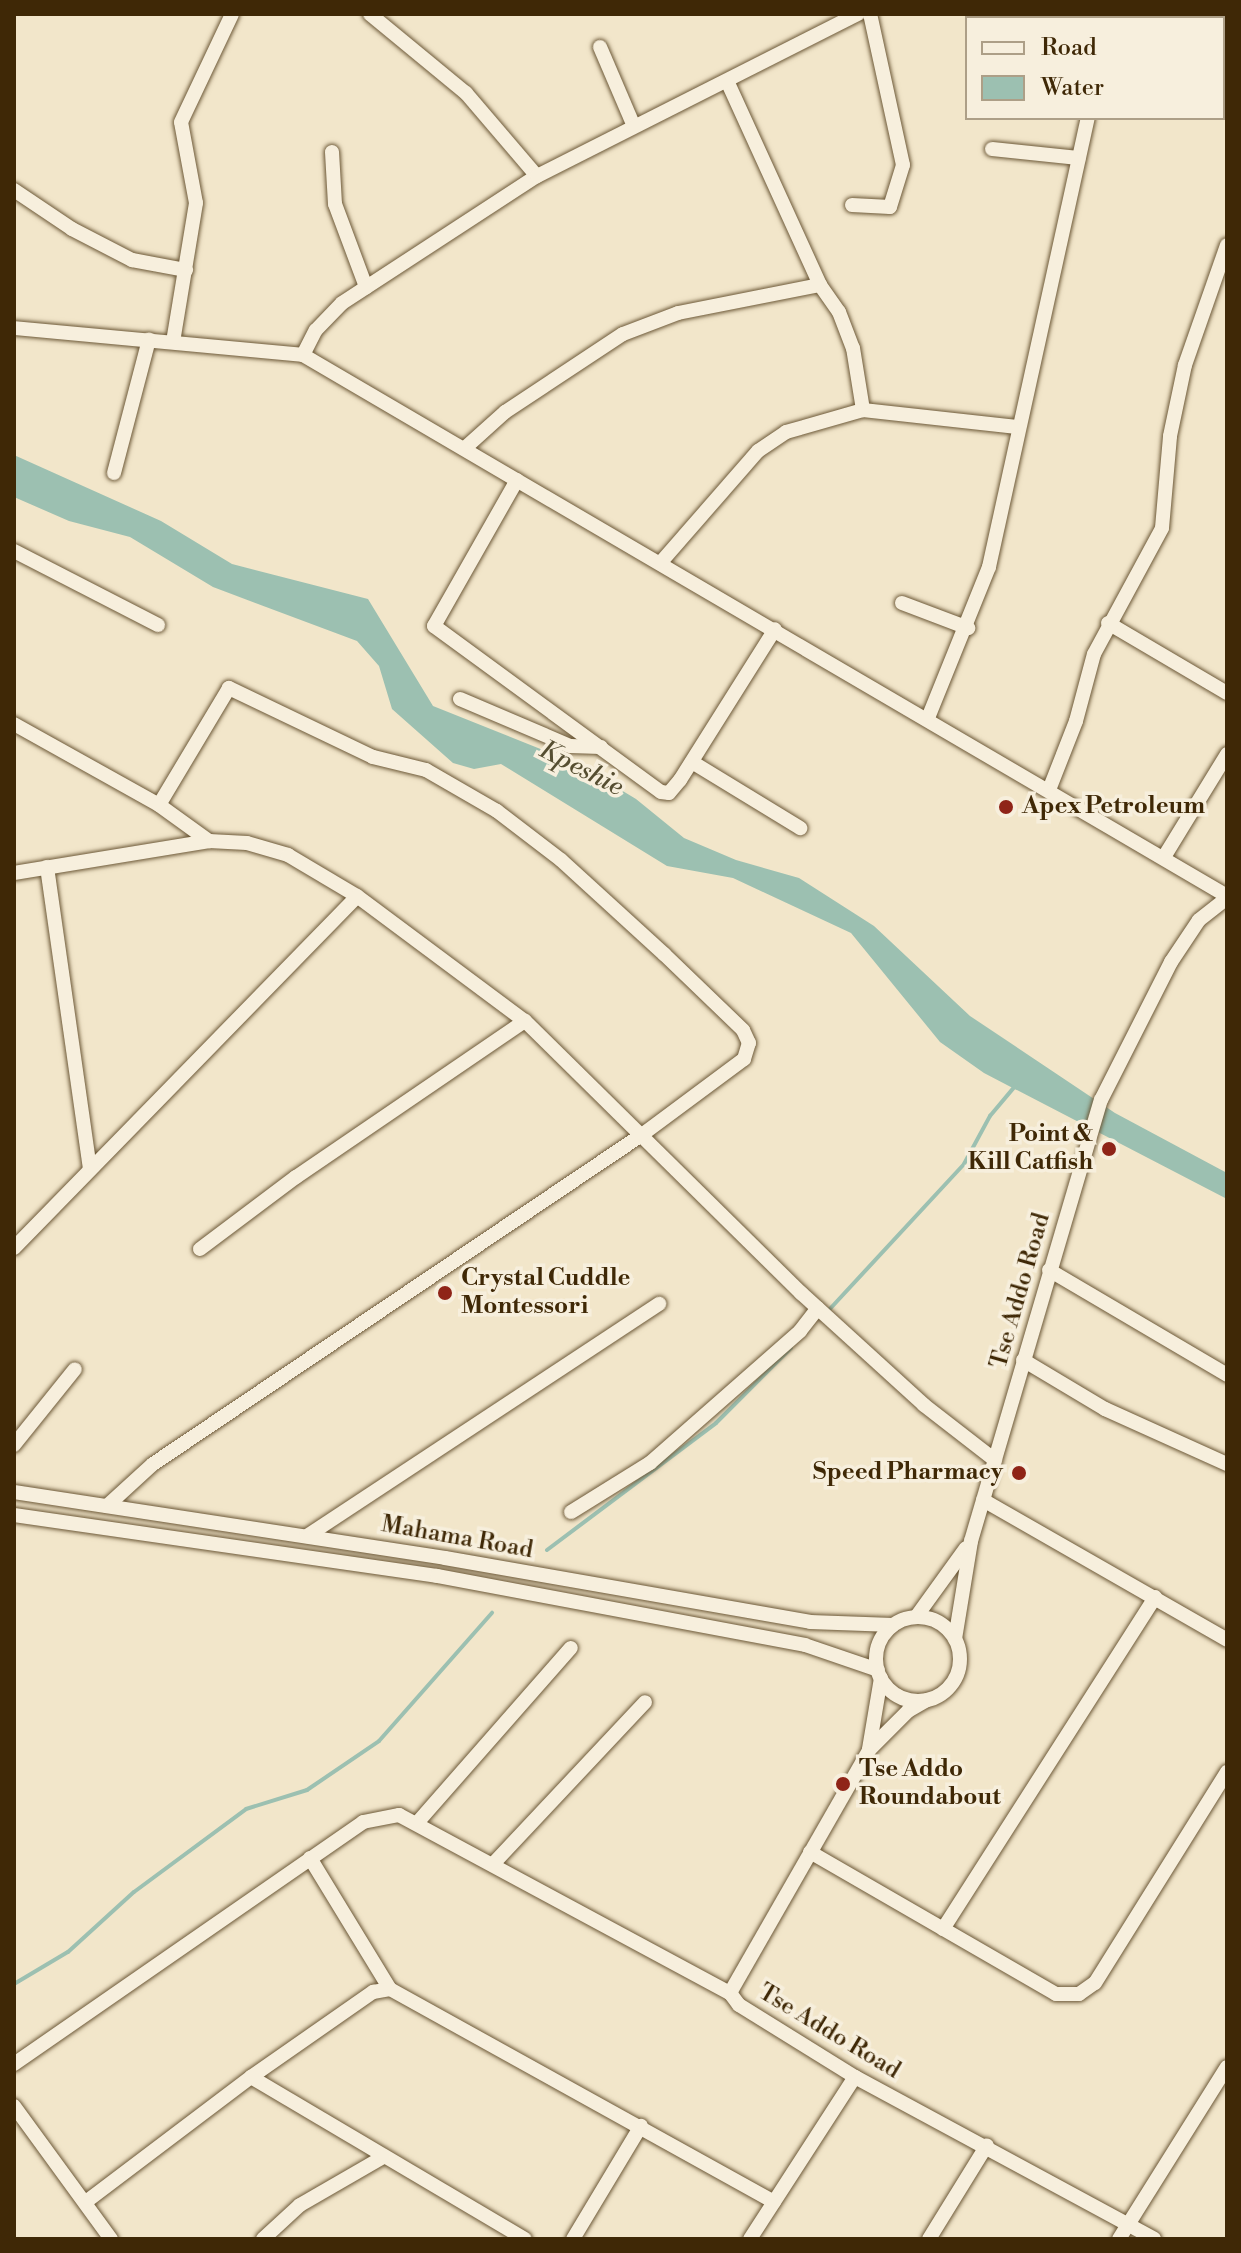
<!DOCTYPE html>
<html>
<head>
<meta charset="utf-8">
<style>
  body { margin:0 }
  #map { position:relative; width:1241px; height:2253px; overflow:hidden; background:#f2e6ca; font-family:"Libre Bodoni",serif }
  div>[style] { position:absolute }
  .water>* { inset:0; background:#9cc0b1 }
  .stream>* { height:4px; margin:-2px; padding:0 2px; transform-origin:2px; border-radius:2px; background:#9cc0b1 }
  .roads { filter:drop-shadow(0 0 2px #6c5837) drop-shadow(0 0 2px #6c5837) }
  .minor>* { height:14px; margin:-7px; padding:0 7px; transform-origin:7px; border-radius:7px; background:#f7efdd }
  .minor>.ring { margin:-7px; padding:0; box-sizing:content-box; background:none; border:14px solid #f7efdd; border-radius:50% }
  .dots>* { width:22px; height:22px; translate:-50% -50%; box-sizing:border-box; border:4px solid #f7efdd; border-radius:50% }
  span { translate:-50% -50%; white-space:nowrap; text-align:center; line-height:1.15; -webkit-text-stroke:7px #f7efdd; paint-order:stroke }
  .poi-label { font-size:24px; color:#3f2806; font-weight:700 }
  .left { translate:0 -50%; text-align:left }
  .right { translate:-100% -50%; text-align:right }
  .street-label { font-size:24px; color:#3f2806 }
  .water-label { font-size:26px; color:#564e31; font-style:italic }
  .frame { position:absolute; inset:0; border:16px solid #3f2806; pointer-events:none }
  .legend { position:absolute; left:965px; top:16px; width:260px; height:104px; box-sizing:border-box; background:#f7efdd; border:2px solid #ad9f87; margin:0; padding:10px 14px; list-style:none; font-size:24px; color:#3f2806 }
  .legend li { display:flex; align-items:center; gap:16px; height:40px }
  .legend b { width:40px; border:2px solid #ad9f87 }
</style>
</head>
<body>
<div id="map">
  <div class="water">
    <div style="clip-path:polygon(14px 455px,161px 521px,232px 564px,368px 599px,433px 706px,578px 764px,636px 799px,684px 838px,736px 860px,799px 878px,874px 926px,970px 1016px,1115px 1113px,1227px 1173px,1227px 1199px,984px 1073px,940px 1042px,851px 933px,733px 878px,667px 866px,501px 764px,474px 769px,453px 763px,392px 709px,379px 666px,357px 641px,213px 587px,130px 537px,69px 521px,14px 497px)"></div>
  </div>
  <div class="stream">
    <div style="left:828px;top:1311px;width:200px;rotate:-47.2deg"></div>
    <div style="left:964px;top:1164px;width:55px;rotate:-61.6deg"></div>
    <div style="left:990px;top:1116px;width:40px;rotate:-50deg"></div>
    <div style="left:547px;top:1550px;width:211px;rotate:-36.9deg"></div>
    <div style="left:716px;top:1423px;width:106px;rotate:-45deg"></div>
    <div style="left:14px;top:1984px;width:63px;rotate:-30.7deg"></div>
    <div style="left:68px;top:1952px;width:89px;rotate:-42.3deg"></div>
    <div style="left:134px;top:1892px;width:139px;rotate:-36.5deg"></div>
    <div style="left:246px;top:1809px;width:64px;rotate:-17.3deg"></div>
    <div style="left:307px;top:1790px;width:87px;rotate:-34.2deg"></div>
    <div style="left:379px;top:1741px;width:171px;rotate:-48.6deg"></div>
  </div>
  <div class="roads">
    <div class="minor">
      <div style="left:370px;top:14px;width:124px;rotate:39.5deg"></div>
      <div style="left:466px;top:93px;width:109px;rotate:49.5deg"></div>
      <div style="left:1111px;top:18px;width:4px;rotate:-90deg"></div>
      <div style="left:1223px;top:29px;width:4px;rotate:-14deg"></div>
      <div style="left:600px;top:47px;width:84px;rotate:66.8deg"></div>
      <div style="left:728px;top:83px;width:222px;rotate:65.5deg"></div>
      <div style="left:820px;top:285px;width:33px;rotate:55deg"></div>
      <div style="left:839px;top:312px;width:39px;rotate:69deg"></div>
      <div style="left:853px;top:348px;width:63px;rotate:80.8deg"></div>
      <div style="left:992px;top:149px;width:87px;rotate:5.9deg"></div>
      <div style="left:332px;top:152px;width:52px;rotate:86.7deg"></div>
      <div style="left:335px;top:204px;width:89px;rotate:69.5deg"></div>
      <div style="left:14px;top:190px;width:70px;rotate:33.9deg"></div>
      <div style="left:72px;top:229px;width:68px;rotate:27.3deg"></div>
      <div style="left:132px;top:260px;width:55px;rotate:10.5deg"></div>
      <div style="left:852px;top:205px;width:38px;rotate:3deg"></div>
      <div style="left:890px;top:207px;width:44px;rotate:-72.8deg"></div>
      <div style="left:903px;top:165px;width:155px;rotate:-102.3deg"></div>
      <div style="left:14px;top:328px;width:290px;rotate:5.3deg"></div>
      <div style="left:303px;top:355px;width:1071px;rotate:30.35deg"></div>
      <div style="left:173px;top:342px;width:141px;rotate:-80.6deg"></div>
      <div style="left:196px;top:203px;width:82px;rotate:-100.5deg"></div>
      <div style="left:181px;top:122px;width:119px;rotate:-64.7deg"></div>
      <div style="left:303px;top:355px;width:28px;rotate:-63deg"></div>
      <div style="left:316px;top:330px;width:37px;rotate:-46deg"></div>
      <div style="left:342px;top:303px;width:233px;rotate:-33.1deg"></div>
      <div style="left:537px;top:176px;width:360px;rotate:-26.8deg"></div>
      <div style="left:465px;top:448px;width:54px;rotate:-42deg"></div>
      <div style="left:505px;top:412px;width:141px;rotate:-33.5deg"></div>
      <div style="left:623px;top:334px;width:59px;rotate:-20.9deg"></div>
      <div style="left:678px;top:313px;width:145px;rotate:-11.2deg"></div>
      <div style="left:114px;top:473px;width:138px;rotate:-75.3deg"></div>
      <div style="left:517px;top:480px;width:168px;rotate:119.6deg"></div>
      <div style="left:434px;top:626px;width:281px;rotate:36.2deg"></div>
      <div style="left:661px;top:792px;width:8px;rotate:7deg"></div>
      <div style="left:669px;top:793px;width:17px;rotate:-50deg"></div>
      <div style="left:680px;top:780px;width:178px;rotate:-57.8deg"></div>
      <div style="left:14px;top:551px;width:162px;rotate:27.2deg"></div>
      <div style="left:662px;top:561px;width:146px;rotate:-48.9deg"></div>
      <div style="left:758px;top:451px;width:34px;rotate:-34deg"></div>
      <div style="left:786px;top:432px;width:80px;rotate:-15.9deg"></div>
      <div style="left:863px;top:410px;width:155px;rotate:6.3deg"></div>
      <div style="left:902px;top:603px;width:71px;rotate:20.7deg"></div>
      <div style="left:1108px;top:623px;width:138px;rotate:30.5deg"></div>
      <div style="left:460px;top:699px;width:120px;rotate:23.1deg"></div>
      <div style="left:570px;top:746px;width:31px;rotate:2deg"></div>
      <div style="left:928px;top:718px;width:163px;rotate:-68deg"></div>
      <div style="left:989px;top:567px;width:460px;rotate:-77.6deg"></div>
      <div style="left:14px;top:724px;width:166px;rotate:29.2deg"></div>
      <div style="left:159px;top:805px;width:62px;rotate:35.8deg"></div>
      <div style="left:209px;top:841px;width:38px;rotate:3deg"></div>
      <div style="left:247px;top:843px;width:43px;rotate:16.3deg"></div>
      <div style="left:288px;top:855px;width:80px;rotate:30.7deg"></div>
      <div style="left:357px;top:896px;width:209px;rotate:36.7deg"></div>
      <div style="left:525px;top:1021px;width:388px;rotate:44.6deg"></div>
      <div style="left:801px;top:1293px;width:166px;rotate:42.3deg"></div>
      <div style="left:924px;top:1405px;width:90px;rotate:37.8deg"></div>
      <div style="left:692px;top:762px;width:127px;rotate:31.4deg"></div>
      <div style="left:1049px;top:790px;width:74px;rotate:-68.6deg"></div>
      <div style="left:1076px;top:721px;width:69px;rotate:-75deg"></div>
      <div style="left:1094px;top:654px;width:143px;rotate:-61.6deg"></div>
      <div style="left:1162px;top:528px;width:92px;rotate:-85deg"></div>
      <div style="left:1170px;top:436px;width:73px;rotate:-78.1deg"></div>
      <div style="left:1185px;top:365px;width:127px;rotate:-70.7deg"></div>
      <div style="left:1164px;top:857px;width:121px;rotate:-58.5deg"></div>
      <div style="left:47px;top:867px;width:305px;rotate:81.9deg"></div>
      <div style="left:14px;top:873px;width:198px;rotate:-9.3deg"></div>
      <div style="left:14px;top:1248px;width:491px;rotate:-45.7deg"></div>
      <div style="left:200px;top:1249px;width:120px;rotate:-36.9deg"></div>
      <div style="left:296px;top:1177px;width:277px;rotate:-34.3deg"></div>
      <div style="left:1049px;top:1270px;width:207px;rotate:30.5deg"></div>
      <div style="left:1023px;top:1360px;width:96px;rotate:30.9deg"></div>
      <div style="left:1105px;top:1409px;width:134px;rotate:24.3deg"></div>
      <div style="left:14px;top:1445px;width:97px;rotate:-51.2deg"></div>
      <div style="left:14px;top:1492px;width:436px;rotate:8.7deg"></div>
      <div style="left:445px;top:1558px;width:371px;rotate:9.9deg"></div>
      <div style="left:810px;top:1622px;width:83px;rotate:2.1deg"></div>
      <div style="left:983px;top:1500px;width:281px;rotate:29.8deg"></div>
      <div style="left:107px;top:1506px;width:62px;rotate:-42.4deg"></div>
      <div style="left:153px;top:1464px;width:591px;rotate:-33.96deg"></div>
      <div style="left:643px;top:1134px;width:126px;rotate:-36.6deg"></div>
      <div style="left:744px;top:1059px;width:17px;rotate:-73deg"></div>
      <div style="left:749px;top:1043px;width:14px;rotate:-115deg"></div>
      <div style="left:743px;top:1030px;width:110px;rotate:-136.1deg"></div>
      <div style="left:664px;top:954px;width:139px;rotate:-137.6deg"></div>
      <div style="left:561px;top:860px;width:81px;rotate:-142.6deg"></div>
      <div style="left:497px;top:811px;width:82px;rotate:-150deg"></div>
      <div style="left:426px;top:770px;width:55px;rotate:-166.2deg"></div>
      <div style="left:373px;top:757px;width:160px;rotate:-154.4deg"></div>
      <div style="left:229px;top:688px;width:136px;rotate:120.9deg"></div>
      <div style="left:571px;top:1512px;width:93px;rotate:-31.8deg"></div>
      <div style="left:650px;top:1463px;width:200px;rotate:-41.3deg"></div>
      <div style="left:800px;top:1331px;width:29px;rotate:-52deg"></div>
      <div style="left:14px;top:1515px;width:427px;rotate:8.2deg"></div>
      <div style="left:437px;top:1576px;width:374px;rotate:10.6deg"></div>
      <div style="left:805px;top:1645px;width:77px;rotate:18.9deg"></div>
      <div style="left:307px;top:1536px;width:422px;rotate:-33.4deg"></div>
      <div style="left:916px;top:1617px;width:85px;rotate:-54.1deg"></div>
      <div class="ring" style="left:876px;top:1617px;width:70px;height:70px"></div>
      <div style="left:955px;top:1639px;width:99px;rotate:-80.7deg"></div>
      <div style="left:971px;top:1541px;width:460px;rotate:-73.6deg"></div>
      <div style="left:1101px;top:1100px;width:155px;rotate:-63.1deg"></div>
      <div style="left:1171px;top:962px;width:50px;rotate:-56.3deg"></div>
      <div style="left:1199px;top:920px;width:36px;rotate:-38deg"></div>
      <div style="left:869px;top:1749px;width:72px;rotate:-80.4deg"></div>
      <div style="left:417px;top:1823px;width:233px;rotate:-48.7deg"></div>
      <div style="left:810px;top:1852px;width:284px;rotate:30deg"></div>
      <div style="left:1056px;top:1994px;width:23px"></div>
      <div style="left:1079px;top:1994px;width:19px;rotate:-35deg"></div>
      <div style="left:1095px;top:1983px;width:249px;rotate:-58deg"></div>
      <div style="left:310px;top:1858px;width:153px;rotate:58.6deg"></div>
      <div style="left:493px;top:1864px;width:222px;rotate:-46.8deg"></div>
      <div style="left:943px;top:1929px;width:394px;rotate:-57.4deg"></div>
      <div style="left:730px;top:1993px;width:280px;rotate:-60.2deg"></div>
      <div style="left:869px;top:1750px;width:55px;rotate:-45deg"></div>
      <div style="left:908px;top:1711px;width:22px;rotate:-30deg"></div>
      <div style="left:14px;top:2064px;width:425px;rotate:-34.7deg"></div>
      <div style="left:363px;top:1822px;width:37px;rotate:-11deg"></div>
      <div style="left:399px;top:1815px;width:376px;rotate:28.3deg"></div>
      <div style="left:730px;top:1993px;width:15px;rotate:53deg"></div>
      <div style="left:739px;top:2005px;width:137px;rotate:31.8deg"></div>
      <div style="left:855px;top:2077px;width:340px;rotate:28.4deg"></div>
      <div style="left:251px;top:2077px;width:318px;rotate:30.6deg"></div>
      <div style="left:14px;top:2106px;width:165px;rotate:53.9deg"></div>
      <div style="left:87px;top:2201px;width:206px;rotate:-37.1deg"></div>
      <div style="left:251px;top:2077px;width:149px;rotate:-34.9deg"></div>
      <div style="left:373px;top:1992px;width:17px;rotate:-10deg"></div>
      <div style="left:390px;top:1989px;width:439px;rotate:29deg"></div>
      <div style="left:263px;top:2239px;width:50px;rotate:-42.6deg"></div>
      <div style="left:300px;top:2205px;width:96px;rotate:-30deg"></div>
      <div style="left:573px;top:2239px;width:132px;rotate:-59deg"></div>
      <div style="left:750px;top:2239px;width:193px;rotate:-57.1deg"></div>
      <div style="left:929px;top:2239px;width:110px;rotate:-58.3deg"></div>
      <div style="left:1119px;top:2239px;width:203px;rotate:-57.9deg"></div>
    </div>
  </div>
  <div class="dots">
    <div style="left:1006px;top:807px;background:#8f2418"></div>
    <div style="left:1109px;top:1149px;background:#8f2418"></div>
    <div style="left:445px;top:1293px;background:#8f2418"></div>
    <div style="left:1019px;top:1473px;background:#8f2418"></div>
    <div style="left:843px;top:1784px;background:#8f2418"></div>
  </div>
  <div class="poi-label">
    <span class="left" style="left:1022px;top:807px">Apex Petroleum</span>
    <span class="right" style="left:1093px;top:1149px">Point &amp;<br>Kill Catfish</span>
    <span class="left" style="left:461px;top:1293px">Crystal Cuddle<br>Montessori</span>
    <span class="right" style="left:1003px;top:1473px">Speed Pharmacy</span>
    <span class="left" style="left:859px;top:1784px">Tse Addo<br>Roundabout</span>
  </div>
  <div class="street-label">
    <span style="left:1021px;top:1291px;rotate:-74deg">Tse Addo Road</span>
    <span style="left:457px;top:1538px;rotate:10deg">Mahama Road</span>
    <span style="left:829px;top:2032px;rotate:31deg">Tse Addo Road</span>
  </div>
  <div class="water-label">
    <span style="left:581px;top:769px;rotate:27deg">Kpeshie</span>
  </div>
  <div class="frame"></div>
  <ul class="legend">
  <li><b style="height:10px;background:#f7efdd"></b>Road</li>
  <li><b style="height:22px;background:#9cc0b1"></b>Water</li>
  </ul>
</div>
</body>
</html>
